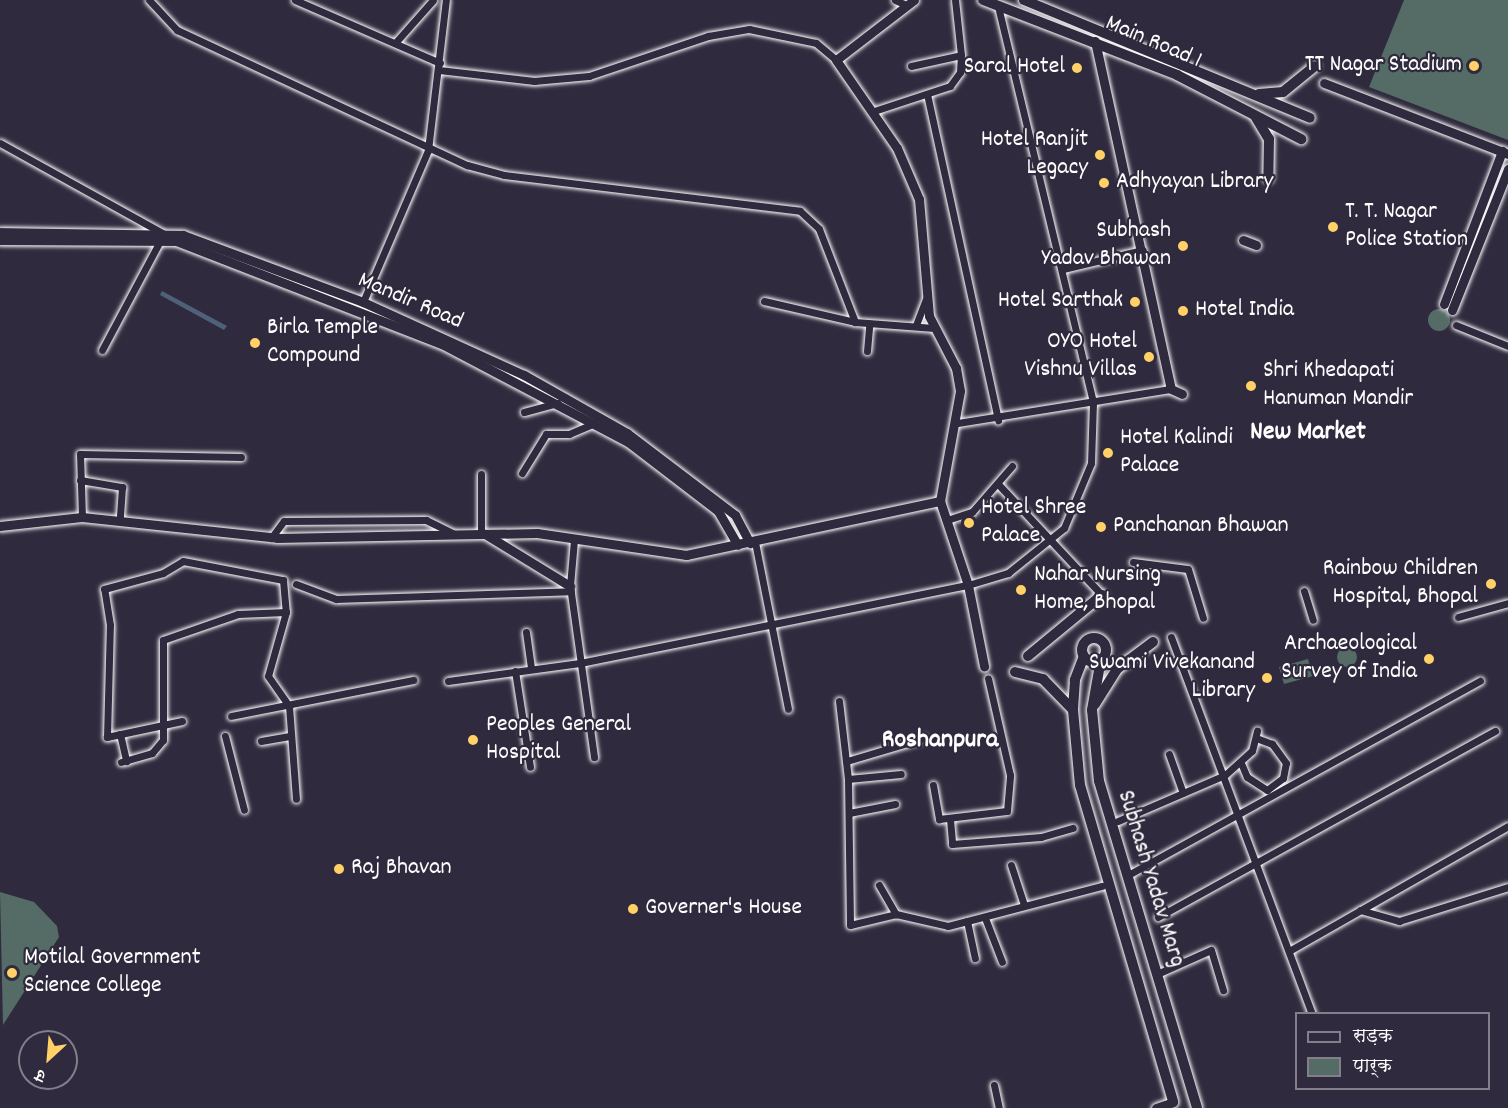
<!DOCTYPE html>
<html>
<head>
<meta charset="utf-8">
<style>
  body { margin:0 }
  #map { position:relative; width:1508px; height:1108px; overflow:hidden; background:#2f2a3d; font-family:Dekko,"Playpen Sans Deva",sans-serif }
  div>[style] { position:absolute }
  .green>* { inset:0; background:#556b66 }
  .round { border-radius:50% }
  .water>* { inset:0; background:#4e6178 }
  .roads { filter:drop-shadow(0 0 2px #fff) drop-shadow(0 0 2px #fff) }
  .minor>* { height:7px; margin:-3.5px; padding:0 3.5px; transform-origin:3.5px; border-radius:3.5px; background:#2f2a3d }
  .tertiary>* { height:9px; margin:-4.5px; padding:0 4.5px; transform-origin:4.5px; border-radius:4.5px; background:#2f2a3d }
  .secondary>* { height:10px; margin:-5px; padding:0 5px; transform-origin:5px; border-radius:5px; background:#2f2a3d }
  .primary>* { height:10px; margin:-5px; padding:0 5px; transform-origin:5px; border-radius:5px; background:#2f2a3d }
  .primary>.ring { margin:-5px; padding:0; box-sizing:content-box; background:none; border:10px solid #2f2a3d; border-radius:50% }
  .dots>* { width:16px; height:16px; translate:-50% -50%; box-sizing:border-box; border:3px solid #2f2a3d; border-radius:50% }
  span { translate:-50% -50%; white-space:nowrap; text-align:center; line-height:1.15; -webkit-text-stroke:4.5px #2f2a3d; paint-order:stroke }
  .street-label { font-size:24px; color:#fff }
  .poi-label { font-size:24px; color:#fff }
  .right { translate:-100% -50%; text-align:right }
  .left { translate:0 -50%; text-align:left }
  .neighbourhood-label { font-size:26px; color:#fff; font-weight:700 }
  .legend { position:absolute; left:1295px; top:1012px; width:195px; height:78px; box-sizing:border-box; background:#2f2a3d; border:2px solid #827f8b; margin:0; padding:8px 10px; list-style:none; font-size:18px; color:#fff }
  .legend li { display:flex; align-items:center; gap:12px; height:30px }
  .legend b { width:30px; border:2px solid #827f8b }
  .north { position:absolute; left:18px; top:1030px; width:60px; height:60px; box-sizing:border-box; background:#2f2a3d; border:2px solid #827f8b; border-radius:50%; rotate:206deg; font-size:16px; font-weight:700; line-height:24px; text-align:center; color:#fff }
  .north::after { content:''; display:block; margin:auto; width:21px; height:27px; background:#ffd166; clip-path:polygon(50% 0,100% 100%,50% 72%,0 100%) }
</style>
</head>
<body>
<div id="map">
  <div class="green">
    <div style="clip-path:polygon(1404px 0,1508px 0,1508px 140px,1369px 87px)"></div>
    <div class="round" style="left:1428px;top:309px;width:22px;height:22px"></div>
    <div class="round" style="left:1337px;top:647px;width:20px;height:20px"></div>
    <div style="clip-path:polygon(1308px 659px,1313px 676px,1284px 684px,1279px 667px)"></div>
    <div style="clip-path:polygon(0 892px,34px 902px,57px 926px,59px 937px,3px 1025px)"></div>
  </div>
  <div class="water">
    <div style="clip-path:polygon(162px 291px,227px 326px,224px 330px,160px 295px)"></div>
  </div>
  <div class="roads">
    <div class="minor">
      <div style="left:149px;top:0;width:41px;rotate:47deg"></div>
      <div style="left:177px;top:30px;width:320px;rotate:25deg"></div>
      <div style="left:467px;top:165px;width:38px;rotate:15deg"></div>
      <div style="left:504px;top:175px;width:298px;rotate:6.9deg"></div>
      <div style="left:800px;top:211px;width:26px;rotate:43deg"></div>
      <div style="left:819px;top:229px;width:100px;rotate:68.8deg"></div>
      <div style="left:855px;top:322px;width:79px;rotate:4.3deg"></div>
      <div style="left:295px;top:0;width:158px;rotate:23.5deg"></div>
      <div style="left:895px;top:0;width:12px;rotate:24deg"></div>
      <div style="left:395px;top:43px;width:57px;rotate:-48.5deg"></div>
      <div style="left:911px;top:66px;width:51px;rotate:-12.4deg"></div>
      <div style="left:439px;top:70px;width:96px;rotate:6.6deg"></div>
      <div style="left:534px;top:81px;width:55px;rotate:-5.2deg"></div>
      <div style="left:589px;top:76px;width:126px;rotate:-18.6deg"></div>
      <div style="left:708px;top:36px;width:42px;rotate:-9.7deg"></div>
      <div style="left:749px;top:29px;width:68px;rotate:11.8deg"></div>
      <div style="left:816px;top:43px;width:26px;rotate:40deg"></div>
      <div style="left:927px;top:94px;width:334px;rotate:77.7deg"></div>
      <div style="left:874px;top:111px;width:80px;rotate:-18.2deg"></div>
      <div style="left:950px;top:86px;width:17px;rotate:-54deg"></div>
      <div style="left:960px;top:72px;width:17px;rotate:-87deg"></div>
      <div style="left:961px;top:55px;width:55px;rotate:-96.2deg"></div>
      <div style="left:0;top:143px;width:188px;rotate:29deg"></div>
      <div style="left:1063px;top:269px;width:82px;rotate:-13.4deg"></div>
      <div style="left:764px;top:301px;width:93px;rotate:13deg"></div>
      <div style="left:363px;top:302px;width:165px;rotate:-66.8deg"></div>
      <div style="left:428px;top:150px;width:151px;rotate:-83.2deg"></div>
      <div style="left:916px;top:325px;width:28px;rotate:-69deg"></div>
      <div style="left:1456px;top:325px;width:56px;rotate:22deg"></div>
      <div style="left:102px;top:350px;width:123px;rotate:-62deg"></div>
      <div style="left:867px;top:351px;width:25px;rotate:-85deg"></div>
      <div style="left:524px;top:412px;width:35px;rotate:-15deg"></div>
      <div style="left:958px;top:423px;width:216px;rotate:-9.1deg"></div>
      <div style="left:522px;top:473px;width:46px;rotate:-58.4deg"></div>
      <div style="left:546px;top:434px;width:23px"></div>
      <div style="left:569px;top:434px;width:28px;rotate:-23deg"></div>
      <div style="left:80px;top:480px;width:43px;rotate:9.5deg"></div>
      <div style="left:122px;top:487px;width:32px;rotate:94deg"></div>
      <div style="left:998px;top:484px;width:152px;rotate:46.9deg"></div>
      <div style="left:82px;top:517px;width:63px;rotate:-91.8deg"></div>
      <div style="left:80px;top:454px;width:161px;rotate:1.1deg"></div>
      <div style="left:950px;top:519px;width:23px;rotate:-18deg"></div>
      <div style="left:972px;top:512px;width:61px;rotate:-49deg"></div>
      <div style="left:481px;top:533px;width:59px;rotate:-90deg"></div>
      <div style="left:271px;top:538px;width:21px;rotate:-53deg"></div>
      <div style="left:284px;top:521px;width:142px;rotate:-0.4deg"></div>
      <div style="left:426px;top:520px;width:32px;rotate:26deg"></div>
      <div style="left:574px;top:540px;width:46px;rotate:95deg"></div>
      <div style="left:570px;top:586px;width:173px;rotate:82deg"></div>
      <div style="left:755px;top:542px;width:170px;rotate:78.8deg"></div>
      <div style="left:1133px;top:562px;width:55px;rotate:7.3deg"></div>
      <div style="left:1188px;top:569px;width:51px;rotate:73deg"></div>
      <div style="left:296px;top:584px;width:43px;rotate:20.6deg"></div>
      <div style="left:336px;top:599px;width:235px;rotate:-1.9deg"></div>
      <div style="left:1304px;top:591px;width:30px;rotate:73deg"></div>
      <div style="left:1458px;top:617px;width:52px;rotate:-15.6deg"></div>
      <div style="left:526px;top:632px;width:37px;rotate:82deg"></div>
      <div style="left:1171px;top:637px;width:403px;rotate:69.5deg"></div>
      <div style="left:515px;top:671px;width:97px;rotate:81.1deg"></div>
      <div style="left:448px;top:681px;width:133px;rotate:-7.8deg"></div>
      <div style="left:580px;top:663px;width:396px;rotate:-11.4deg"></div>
      <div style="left:968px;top:585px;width:42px;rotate:-16.7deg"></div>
      <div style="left:1008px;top:573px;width:72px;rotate:-38.8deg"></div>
      <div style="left:1064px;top:528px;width:70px;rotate:-67.4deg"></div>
      <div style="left:1091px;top:463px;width:61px;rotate:-88.1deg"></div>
      <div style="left:1093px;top:402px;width:406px;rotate:-103.5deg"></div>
      <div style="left:839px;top:701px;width:79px;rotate:83.4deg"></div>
      <div style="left:848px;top:779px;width:146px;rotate:89.2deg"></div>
      <div style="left:850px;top:925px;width:47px;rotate:-13.4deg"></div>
      <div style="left:896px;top:914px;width:53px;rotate:13deg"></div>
      <div style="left:948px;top:926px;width:159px;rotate:-14.6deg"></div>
      <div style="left:231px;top:716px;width:186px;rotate:-11.2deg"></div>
      <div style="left:182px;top:721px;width:77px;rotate:168deg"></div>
      <div style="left:107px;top:737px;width:112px;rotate:-88.5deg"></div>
      <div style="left:110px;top:625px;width:36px;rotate:-99deg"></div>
      <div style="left:104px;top:589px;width:61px;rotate:-15.2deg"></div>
      <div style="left:163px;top:573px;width:23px;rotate:-31deg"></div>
      <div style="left:183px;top:561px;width:102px;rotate:10.8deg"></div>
      <div style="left:283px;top:580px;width:32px;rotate:85deg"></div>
      <div style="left:286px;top:612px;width:66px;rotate:105.7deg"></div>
      <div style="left:268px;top:676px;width:37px;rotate:55deg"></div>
      <div style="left:289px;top:706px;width:93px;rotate:85.7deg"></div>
      <div style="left:120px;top:734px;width:28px;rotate:77deg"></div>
      <div style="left:225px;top:736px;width:76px;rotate:75.6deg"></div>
      <div style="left:261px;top:741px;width:29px;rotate:-10deg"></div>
      <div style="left:1169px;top:754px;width:41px;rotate:70.3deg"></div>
      <div style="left:847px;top:761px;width:80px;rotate:-16.6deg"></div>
      <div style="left:121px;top:762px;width:32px;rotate:-16deg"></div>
      <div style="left:152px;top:753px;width:17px;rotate:-50deg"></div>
      <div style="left:163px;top:740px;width:100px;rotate:-90deg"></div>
      <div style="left:163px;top:640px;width:79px;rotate:-19.1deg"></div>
      <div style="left:238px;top:614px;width:48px;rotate:-2.4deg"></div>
      <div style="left:1241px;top:763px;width:15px;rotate:67deg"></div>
      <div style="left:1247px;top:777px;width:24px;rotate:33deg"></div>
      <div style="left:1267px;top:790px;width:20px;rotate:-37deg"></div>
      <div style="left:1283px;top:778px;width:15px;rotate:-79deg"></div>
      <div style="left:1286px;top:763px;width:24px;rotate:-126deg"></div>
      <div style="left:1272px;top:744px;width:17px;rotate:-159deg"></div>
      <div style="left:848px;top:779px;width:53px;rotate:-5.4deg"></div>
      <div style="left:933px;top:785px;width:35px;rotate:80deg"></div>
      <div style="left:939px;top:819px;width:68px;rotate:-6.7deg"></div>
      <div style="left:1007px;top:811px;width:36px;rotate:-85deg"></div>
      <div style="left:1010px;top:775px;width:99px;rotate:-102.8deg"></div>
      <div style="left:849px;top:813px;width:47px;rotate:-11.1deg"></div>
      <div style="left:950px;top:819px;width:25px;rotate:85deg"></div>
      <div style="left:952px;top:844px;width:89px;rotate:-4.5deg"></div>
      <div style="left:1041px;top:837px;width:33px;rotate:-16deg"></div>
      <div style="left:1118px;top:821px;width:116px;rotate:-23.3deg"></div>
      <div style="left:1225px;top:775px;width:36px;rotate:-42deg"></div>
      <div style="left:1252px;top:751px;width:21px;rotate:-76deg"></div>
      <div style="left:1011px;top:865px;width:42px;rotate:72deg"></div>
      <div style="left:1128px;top:875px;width:402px;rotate:-28.9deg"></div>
      <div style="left:879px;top:885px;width:34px;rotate:60deg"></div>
      <div style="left:1360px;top:910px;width:41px;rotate:15.8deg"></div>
      <div style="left:1399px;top:921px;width:114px;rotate:-17.3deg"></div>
      <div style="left:1158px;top:917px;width:385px;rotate:-28.9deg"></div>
      <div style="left:985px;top:918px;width:47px;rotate:68.9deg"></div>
      <div style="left:967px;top:921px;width:38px;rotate:78deg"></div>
      <div style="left:1289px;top:951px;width:252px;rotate:-29.7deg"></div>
      <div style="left:1157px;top:974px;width:59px;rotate:-24deg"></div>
      <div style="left:1211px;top:950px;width:42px;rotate:73.3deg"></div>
      <div style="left:994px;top:1085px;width:24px;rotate:78deg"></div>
    </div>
    <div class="tertiary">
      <div style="left:914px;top:0;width:98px;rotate:142.4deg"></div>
      <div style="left:836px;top:60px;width:107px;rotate:55.3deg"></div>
      <div style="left:897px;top:148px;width:56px;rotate:66.7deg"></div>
      <div style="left:919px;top:199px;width:117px;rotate:85.1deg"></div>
      <div style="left:929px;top:316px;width:59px;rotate:62.6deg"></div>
      <div style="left:956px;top:368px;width:23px;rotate:80deg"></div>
      <div style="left:960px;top:391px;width:112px;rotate:100.3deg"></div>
      <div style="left:940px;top:501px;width:89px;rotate:71.6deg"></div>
      <div style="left:968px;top:585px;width:83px;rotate:78.8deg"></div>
      <div style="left:1095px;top:41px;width:356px;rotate:77.7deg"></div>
      <div style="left:1171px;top:389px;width:12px;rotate:24deg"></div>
      <div style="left:1324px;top:83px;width:197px;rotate:21.1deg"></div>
      <div style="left:0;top:232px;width:183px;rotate:0.9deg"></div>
      <div style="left:183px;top:235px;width:192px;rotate:20.4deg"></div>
      <div style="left:363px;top:302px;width:177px;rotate:24.4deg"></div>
      <div style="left:524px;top:375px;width:118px;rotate:29.4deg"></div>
      <div style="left:627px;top:433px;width:136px;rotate:37.2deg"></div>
      <div style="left:735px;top:515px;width:32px;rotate:62deg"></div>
      <div style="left:0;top:240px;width:176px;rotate:0.3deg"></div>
      <div style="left:176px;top:241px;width:285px;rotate:21.2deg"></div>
      <div style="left:442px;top:344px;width:210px;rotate:27.8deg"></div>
      <div style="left:628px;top:442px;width:113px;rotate:37.5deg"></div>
      <div style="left:718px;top:511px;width:39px;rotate:60deg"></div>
      <div style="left:1243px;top:240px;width:14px;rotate:21deg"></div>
      <div style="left:1444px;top:304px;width:164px;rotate:-69.2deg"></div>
      <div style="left:1452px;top:310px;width:152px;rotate:-68.3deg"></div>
      <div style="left:0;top:526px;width:82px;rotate:-6.3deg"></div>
      <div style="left:82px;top:517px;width:196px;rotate:6.1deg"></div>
      <div style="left:277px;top:538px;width:260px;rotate:-1.1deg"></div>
      <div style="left:537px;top:533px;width:151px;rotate:8.4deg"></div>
      <div style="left:686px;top:555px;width:260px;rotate:-12deg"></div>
      <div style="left:485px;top:534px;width:100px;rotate:31.5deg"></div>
      <div style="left:1156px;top:1108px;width:18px;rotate:-19deg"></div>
    </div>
    <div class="secondary">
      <div style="left:1028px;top:656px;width:96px;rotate:-39.5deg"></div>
    </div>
    <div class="primary">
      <div style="left:983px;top:0;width:208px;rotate:21.1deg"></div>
      <div style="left:1177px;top:75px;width:140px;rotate:27.3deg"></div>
      <div style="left:1024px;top:0;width:309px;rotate:22.4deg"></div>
      <div style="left:1259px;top:94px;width:24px;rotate:-5deg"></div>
      <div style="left:1283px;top:92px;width:41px;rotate:-39.1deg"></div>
      <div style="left:1255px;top:116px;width:27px;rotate:59deg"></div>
      <div style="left:1269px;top:139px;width:39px;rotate:91deg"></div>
      <div class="ring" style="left:1082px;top:638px;width:14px;height:14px"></div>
      <div style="left:1084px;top:656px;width:26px;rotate:111deg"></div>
      <div style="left:1075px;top:680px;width:30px;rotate:94deg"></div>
      <div style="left:1073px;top:710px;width:75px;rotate:84.7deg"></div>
      <div style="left:1080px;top:785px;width:330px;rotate:73.6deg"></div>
      <div style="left:1101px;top:659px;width:52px;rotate:100deg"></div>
      <div style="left:1092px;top:710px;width:71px;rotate:84.4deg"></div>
      <div style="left:1099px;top:781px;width:341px;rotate:73.3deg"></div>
      <div style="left:1015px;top:672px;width:29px;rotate:14deg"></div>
      <div style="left:1043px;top:679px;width:43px;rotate:45.9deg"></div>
      <div style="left:1095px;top:704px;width:41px;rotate:-57.8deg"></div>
      <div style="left:1117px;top:669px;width:45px;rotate:-36.9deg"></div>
    </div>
  </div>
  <div class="dots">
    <div style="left:1474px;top:66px;background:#ffd166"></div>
    <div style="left:1077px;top:68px;background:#ffd166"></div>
    <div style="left:1100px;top:155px;background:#ffd166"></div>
    <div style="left:1104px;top:183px;background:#ffd166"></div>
    <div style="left:1333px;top:227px;background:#ffd166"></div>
    <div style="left:1183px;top:246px;background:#ffd166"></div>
    <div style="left:1135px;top:302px;background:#ffd166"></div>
    <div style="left:1183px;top:311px;background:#ffd166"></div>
    <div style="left:255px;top:343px;background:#ffd166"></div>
    <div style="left:1149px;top:357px;background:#ffd166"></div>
    <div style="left:1251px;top:386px;background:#ffd166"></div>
    <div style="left:1108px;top:453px;background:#ffd166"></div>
    <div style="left:969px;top:523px;background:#ffd166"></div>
    <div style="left:1101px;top:527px;background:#ffd166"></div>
    <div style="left:1491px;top:584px;background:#ffd166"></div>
    <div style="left:1021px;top:590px;background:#ffd166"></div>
    <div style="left:1429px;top:659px;background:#ffd166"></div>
    <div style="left:1267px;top:678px;background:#ffd166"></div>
    <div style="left:473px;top:740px;background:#ffd166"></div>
    <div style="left:339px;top:869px;background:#ffd166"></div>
    <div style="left:633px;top:909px;background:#ffd166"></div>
    <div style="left:12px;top:973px;background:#ffd166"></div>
  </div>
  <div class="street-label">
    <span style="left:1153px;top:43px;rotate:23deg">Main Road 1</span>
    <span style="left:410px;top:302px;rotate:23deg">Mandir Road</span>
    <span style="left:1150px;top:879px;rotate:73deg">Subhash Yadav Marg</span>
  </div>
  <div class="poi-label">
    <span class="right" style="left:1462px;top:66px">TT Nagar Stadium</span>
    <span class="right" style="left:1065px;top:68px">Saral Hotel</span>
    <span class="right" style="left:1088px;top:155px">Hotel Ranjit<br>Legacy</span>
    <span class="left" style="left:1116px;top:183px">Adhyayan Library</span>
    <span class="left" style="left:1345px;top:227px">T. T. Nagar<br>Police Station</span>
    <span class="right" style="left:1171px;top:246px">Subhash<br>Yadav Bhawan</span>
    <span class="right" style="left:1123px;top:302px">Hotel Sarthak</span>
    <span class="left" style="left:1195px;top:311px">Hotel India</span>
    <span class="left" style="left:267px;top:343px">Birla Temple<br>Compound</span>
    <span class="right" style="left:1137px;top:357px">OYO Hotel<br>Vishnu Villas</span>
    <span class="left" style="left:1263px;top:386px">Shri Khedapati<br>Hanuman Mandir</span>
    <span class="left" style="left:1120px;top:453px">Hotel Kalindi<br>Palace</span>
    <span class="left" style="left:981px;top:523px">Hotel Shree<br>Palace</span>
    <span class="left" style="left:1113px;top:527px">Panchanan Bhawan</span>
    <span class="right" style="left:1478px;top:584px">Rainbow Children<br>Hospital, Bhopal</span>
    <span class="left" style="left:1034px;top:590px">Nahar Nursing<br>Home, Bhopal</span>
    <span class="right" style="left:1417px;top:659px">Archaeological<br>Survey of India</span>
    <span class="right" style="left:1255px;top:678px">Swami Vivekanand<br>Library</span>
    <span class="left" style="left:486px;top:740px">Peoples General<br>Hospital</span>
    <span class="left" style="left:351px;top:869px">Raj Bhavan</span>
    <span class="left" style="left:645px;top:909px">Governer's House</span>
    <span class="left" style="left:24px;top:973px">Motilal Government<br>Science College</span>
  </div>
  <div class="neighbourhood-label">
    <span style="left:1308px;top:433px">New Market</span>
    <span style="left:940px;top:741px">Roshanpura</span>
  </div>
  <ul class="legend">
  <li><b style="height:8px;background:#2f2a3d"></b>सड़क</li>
  <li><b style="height:16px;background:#556b66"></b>पार्क</li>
  </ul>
  <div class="north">उ</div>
</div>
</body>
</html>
